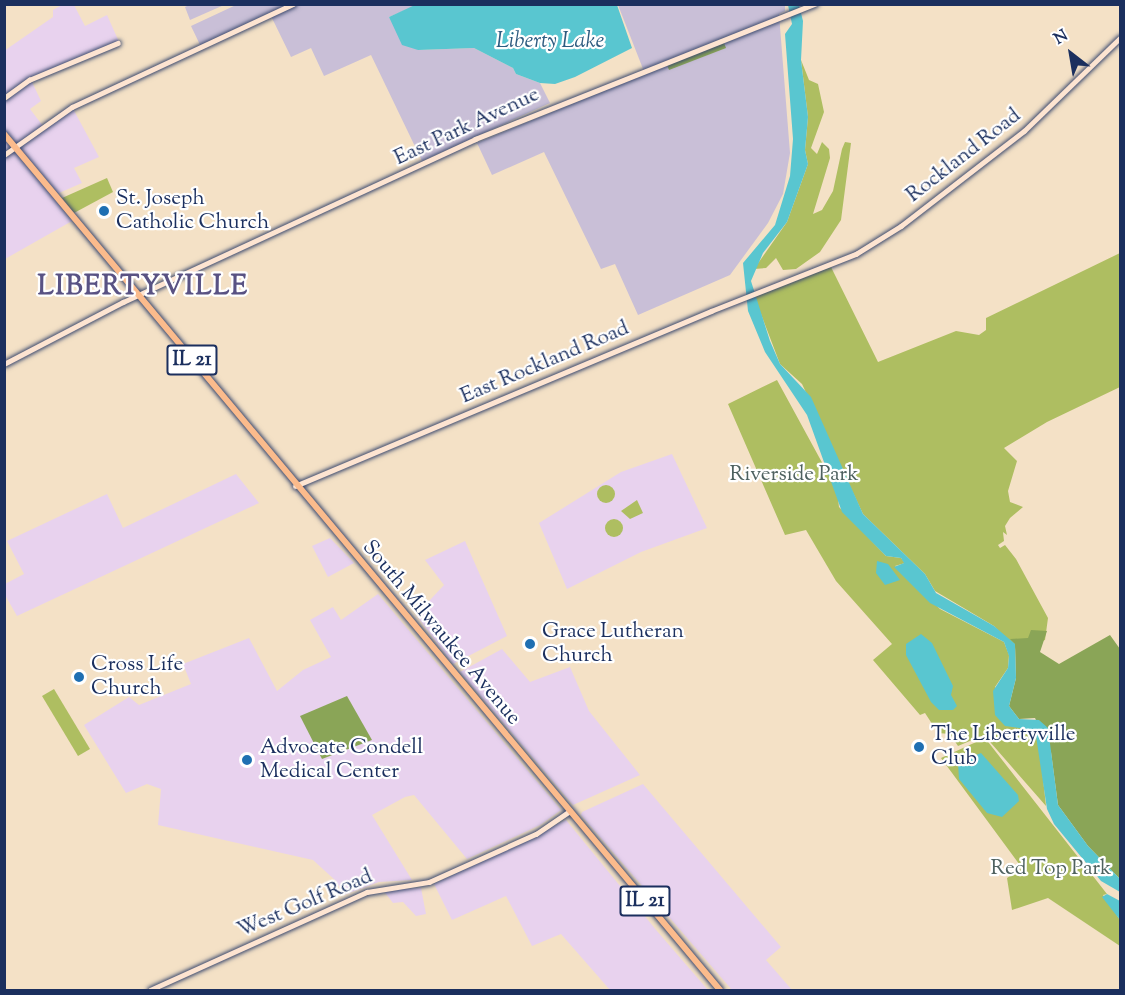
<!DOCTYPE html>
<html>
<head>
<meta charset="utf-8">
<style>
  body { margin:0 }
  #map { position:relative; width:1125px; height:995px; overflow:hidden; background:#f4e1c6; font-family:"Sorts Mill Goudy",serif }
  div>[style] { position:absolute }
  .built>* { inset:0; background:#e8d2ee }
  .industrial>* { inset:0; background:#c9bfd7 }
  .green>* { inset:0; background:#aebe61 }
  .round { border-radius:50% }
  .forest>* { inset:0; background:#8aa557 }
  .water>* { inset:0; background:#59c6d0 }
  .roads { filter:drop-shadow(0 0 2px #3c4a6e) drop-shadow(0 0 2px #3c4a6e) }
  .secondary>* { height:4.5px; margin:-2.25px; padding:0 2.25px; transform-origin:2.25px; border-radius:2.25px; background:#fde4d1 }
  .primary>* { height:6px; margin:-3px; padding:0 3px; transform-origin:3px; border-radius:3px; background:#fbbb8c }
  .dots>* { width:16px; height:16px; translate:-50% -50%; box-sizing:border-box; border:3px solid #fff; border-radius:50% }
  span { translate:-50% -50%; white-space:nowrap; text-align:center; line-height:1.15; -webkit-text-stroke:4.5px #fff; paint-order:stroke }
  .shield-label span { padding:2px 4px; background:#fff; border:2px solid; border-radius:4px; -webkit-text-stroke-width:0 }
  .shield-label { font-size:20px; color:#1b2f5e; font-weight:700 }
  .street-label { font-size:21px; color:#1b2f5e }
  .poi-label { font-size:21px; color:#1b2f5e }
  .left { translate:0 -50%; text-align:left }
  .park-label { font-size:21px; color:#4e615f }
  .water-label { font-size:22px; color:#2e5c80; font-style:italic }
  .district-label { font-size:27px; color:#595283; font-weight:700; letter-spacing:1.5px }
  .frame { position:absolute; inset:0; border:6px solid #1b2f5e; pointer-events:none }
  .north { position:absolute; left:1041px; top:24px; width:60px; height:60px; -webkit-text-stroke:4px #fff; paint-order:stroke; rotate:329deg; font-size:16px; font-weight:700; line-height:24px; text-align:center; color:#1b2f5e }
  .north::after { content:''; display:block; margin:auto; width:21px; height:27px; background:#1b2f5e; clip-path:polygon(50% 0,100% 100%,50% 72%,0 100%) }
</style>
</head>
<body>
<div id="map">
  <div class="built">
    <div style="clip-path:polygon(62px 5px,74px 5px,85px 26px,107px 15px,120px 44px,32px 82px,41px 101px,30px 109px,43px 126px,71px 105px,99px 157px,74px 168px,82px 183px,52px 196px,72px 221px,5px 259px,4px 51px,53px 17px,53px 10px)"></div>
    <div style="clip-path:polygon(672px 454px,707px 528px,641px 552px,567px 589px,539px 523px,621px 472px)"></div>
    <div style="clip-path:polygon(236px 474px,259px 503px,17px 616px,5px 595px,5px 584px,24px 574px,7px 541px,107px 494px,123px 528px)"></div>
    <div style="clip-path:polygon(330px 538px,354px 563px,328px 577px,312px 546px)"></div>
    <div style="clip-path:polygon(465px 541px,507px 636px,453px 664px,416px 615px,444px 585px,425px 560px)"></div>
    <div style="clip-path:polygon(378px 594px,561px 810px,540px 825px,467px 859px,414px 795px,405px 797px,372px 815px,412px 880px,379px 882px,344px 895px,336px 881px,313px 860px,158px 825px,161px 789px,147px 784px,126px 793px,84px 725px,129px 697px,139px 705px,191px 684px,183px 664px,249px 638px,277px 691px,303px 670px,331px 657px,310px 620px,333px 607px,341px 620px)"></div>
    <div style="clip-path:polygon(502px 649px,530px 682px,570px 667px,589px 711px,640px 775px,573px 805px,460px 672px)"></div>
    <div style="clip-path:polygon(643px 784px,781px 947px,766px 960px,792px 990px,732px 990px,581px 815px,582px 812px)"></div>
    <div style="clip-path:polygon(566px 820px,657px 931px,708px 990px,610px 990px,561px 934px,532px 946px,506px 896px,452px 920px,434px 884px)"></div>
    <div style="clip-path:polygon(421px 888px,426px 914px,416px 916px,403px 902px,393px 903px,383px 890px)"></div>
  </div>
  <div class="industrial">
    <div style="clip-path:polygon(189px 5px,189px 4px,224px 5px,190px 20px,185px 7px)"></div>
    <div style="clip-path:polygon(236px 5px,417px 5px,389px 17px,418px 50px,474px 48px,513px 68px,516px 74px,540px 83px,550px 103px,422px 161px,371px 55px,324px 76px,311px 48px,291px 57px,271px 16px,202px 49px,191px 26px)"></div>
    <div style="clip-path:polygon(618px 5px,785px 5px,785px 11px,779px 14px,790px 153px,783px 194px,768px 223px,730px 275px,638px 315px,615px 264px,601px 269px,544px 152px,492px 175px,477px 143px,645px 74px)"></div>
  </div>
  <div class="green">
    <div style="clip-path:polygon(801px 60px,809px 80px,818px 84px,824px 112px,811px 148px,817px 154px,822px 142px,829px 149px,830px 158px,813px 214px,822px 210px,833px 191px,842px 149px,845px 142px,851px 143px,841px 220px,820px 252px,796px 269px,783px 270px,776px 258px,766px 268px,754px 269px,787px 222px,808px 164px,805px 150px,808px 117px)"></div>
    <div style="clip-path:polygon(107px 178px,113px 192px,74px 213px,62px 198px)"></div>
    <div style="clip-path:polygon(1120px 253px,1120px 387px,1047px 422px,1004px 448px,1017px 461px,1008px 491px,1010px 502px,1023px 507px,1010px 518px,1005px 526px,1007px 535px,1003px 532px,1004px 541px,998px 545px,1000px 548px,1005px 545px,1016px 559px,1048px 618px,1045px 640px,1017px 650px,994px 626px,935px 591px,925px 574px,863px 514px,802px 384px,780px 364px,753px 293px,831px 267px,878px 362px,956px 331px,979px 335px,986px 330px,986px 318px)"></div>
    <div style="clip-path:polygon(777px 380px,837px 490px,839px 507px,886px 556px,901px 558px,905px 563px,895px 566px,940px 609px,1004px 642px,1009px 655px,1008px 668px,995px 687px,1019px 727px,1032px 731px,1039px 742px,1046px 806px,984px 735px,958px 746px,950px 734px,938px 733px,925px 713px,920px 715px,873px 660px,892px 644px,836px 581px,806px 530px,785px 535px,728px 404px)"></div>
    <div class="round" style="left:597px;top:485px;width:18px;height:18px"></div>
    <div style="clip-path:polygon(637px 500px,643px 513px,630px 519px,621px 511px)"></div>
    <div class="round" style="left:605px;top:519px;width:18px;height:18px"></div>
    <div style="clip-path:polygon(54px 689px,90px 749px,78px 756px,42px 696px)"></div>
    <div style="clip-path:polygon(985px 738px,1107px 894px,1103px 895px,1120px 920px,1120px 946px,1048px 898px,1012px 910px,1007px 878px,1022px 868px,941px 758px)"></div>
  </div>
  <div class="forest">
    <div style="clip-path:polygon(724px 43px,726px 48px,669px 70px,667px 65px)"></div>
    <div style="clip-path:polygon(1031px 630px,1047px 631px,1040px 652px,1059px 664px,1110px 635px,1120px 649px,1120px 879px,1088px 846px,1058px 805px,1051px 752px,1035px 718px,1019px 719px,1009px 706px,1016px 678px,1015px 644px,1010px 639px,1028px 638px)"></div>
    <div style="clip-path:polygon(347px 696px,372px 740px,322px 759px,300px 716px)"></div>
  </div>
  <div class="water">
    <div style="clip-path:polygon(417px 4px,617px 5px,632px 48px,575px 77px,555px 84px,540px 83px,516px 74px,513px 68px,474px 48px,418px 50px,402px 45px,389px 17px)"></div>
    <div style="clip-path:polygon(788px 5px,799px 5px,803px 21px,801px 60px,808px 117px,805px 150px,808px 164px,787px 222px,763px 253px,751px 281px,770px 341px,780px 364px,811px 397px,863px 514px,925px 574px,936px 593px,994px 626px,1015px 644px,1016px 678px,1009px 706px,1019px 719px,1039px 720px,1048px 728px,1058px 805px,1088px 846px,1120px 879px,1120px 892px,1101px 881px,1054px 824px,1047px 809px,1036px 736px,1026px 729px,1005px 726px,995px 715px,993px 691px,1008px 668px,1009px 656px,1004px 642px,930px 603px,894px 567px,904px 563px,901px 558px,886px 556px,842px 512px,807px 415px,765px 352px,748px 311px,743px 263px,775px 225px,790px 176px,793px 139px,785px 34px,792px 24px)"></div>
    <div style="clip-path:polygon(877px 561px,888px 564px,900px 580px,885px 585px,876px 573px)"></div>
    <div style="clip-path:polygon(921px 634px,932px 643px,953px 686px,951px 695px,957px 706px,953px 710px,939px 710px,931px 702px,906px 655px,906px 644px)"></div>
    <div style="clip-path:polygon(981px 753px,1018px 795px,1019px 801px,1002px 817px,987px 813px,959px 779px,958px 763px)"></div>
    <div style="clip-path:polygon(1107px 894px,1120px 901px,1120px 920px,1102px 897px)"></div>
  </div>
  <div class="roads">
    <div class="secondary">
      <div style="left:4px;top:98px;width:31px;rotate:-36deg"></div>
      <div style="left:29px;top:80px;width:96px;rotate:-22.6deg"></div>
      <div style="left:4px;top:155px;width:83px;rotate:-35.2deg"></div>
      <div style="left:72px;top:107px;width:244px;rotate:-25deg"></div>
      <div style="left:4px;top:364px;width:134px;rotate:-27.5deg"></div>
      <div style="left:123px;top:302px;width:388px;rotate:-24.8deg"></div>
      <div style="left:475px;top:139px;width:366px;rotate:-21.7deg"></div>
      <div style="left:295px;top:486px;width:451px;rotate:-22.8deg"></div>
      <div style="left:711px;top:311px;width:156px;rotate:-21.5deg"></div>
      <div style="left:856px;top:254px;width:53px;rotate:-31.9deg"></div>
      <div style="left:901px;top:226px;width:155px;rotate:-37.7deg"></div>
      <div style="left:1024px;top:131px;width:134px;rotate:-44.1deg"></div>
      <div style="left:150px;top:990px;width:238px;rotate:-24.3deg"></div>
      <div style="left:367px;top:892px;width:63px;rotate:-9.2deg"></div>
      <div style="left:429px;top:882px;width:117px;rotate:-24.2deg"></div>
      <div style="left:536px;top:834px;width:41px;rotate:-34.1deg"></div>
    </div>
    <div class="primary">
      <div style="left:4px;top:134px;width:1116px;rotate:50.09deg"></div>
    </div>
  </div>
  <div class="dots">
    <div style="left:104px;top:211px;background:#1f6fb2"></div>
    <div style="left:530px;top:644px;background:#1f6fb2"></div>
    <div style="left:79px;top:677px;background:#1f6fb2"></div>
    <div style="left:919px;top:747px;background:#1f6fb2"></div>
    <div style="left:247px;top:760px;background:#1f6fb2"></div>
  </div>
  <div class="shield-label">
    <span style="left:192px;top:360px">IL 21</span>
    <span style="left:645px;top:901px">IL 21</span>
  </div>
  <div class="street-label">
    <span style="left:467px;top:127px;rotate:-25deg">East Park Avenue</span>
    <span style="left:964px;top:156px;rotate:-38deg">Rockland Road</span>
    <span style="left:545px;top:363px;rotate:-23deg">East Rockland Road</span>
    <span style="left:441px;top:633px;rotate:50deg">South Milwaukee Avenue</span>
    <span style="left:305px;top:904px;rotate:-23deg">West Golf Road</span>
  </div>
  <div class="poi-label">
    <span class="left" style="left:116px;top:211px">St. Joseph<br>Catholic Church</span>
    <span class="left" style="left:542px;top:644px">Grace Lutheran<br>Church</span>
    <span class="left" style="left:91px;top:677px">Cross Life<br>Church</span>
    <span class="left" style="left:931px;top:747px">The Libertyville<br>Club</span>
    <span class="left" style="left:260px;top:760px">Advocate Condell<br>Medical Center</span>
  </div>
  <div class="park-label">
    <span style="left:794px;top:475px">Riverside Park</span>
    <span style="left:1051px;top:869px">Red Top Park</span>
  </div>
  <div class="water-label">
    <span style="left:550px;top:43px">Liberty Lake</span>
  </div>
  <div class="district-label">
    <span style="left:143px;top:288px">LIBERTYVILLE</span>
  </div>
  <div class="frame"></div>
  <div class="north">N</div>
</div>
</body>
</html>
